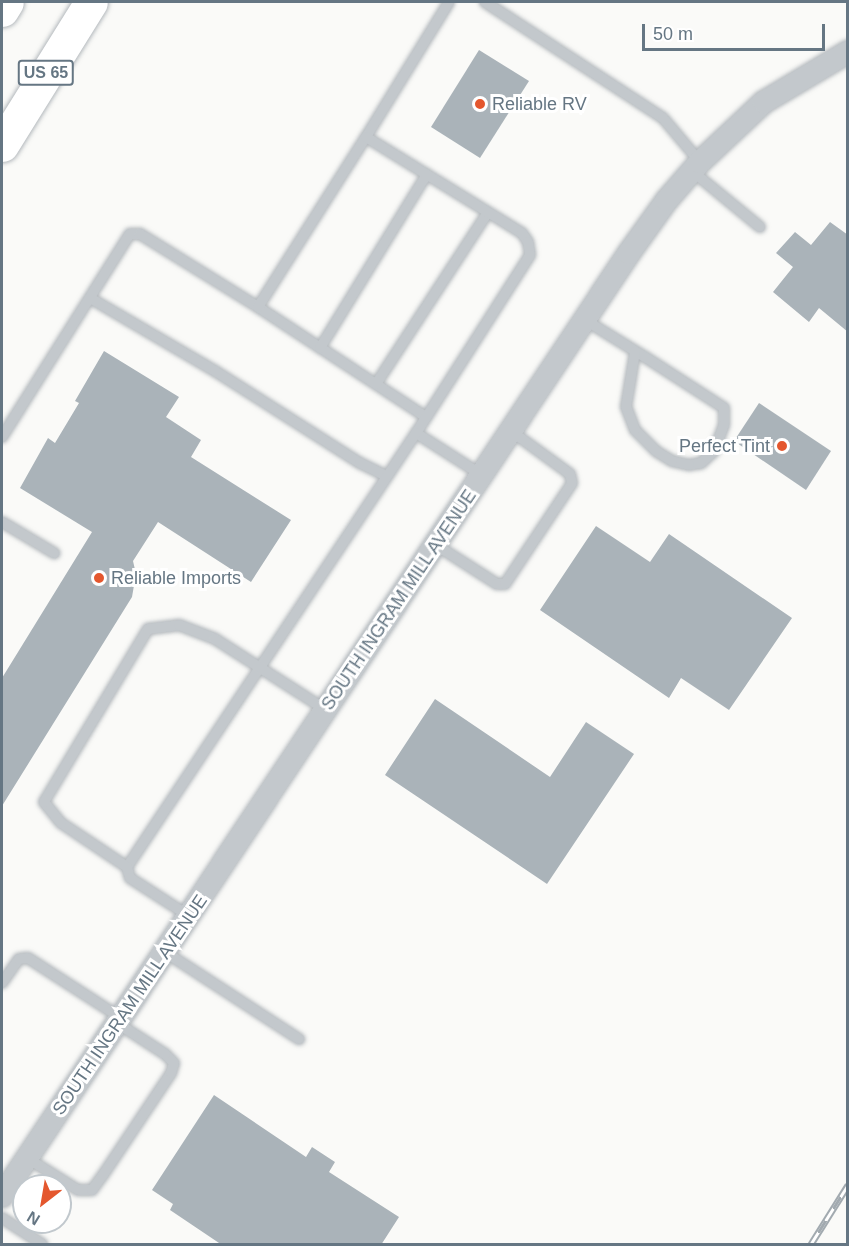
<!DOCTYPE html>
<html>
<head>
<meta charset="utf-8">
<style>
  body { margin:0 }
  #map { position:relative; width:849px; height:1246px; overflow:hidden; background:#fafaf8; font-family:Arial,sans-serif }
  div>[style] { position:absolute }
  .building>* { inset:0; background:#aab3b9 }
  .roads { filter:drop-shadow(0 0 2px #b4b9bd) drop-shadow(0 0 2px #b4b9bd) }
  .service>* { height:10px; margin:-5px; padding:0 5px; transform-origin:5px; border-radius:5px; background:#c3c8cc }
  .minor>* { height:22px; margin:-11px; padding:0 11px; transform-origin:11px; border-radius:11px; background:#c3c8cc }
  .motorway>* { height:33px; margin:-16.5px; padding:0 16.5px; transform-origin:16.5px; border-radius:16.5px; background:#fff }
  .rail>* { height:7px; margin-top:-3.5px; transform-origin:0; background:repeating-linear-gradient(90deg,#fff 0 14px,#a2aab0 0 28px); box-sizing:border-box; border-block:2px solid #a2aab0 }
  .dots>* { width:16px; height:16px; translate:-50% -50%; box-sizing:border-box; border:3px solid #fff; border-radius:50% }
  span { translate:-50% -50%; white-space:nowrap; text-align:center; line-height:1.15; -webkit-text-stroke:6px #fff; paint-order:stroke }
  .shield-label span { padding:2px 4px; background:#fff; border:2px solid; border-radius:4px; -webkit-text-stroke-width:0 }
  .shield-label { font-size:16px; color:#657683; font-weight:700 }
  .poi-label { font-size:18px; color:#657683 }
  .left { translate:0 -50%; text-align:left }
  .right { translate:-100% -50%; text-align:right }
  .street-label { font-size:18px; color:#657683 }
  .frame { position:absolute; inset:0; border:3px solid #657683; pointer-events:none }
  .north { position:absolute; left:12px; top:1174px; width:60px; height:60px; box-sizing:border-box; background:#fff; border:2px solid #c1c8cd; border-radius:50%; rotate:211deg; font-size:16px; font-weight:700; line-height:24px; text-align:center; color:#657683 }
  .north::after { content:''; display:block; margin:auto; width:21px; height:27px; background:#e4572e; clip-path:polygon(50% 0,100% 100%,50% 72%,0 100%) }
  .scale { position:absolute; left:642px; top:24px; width:183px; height:27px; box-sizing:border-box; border:3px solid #657683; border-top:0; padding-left:8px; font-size:18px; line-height:21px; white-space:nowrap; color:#657683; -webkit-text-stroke:4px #fff; paint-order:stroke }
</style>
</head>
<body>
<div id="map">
  <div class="building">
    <div style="clip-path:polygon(479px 50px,529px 81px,480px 158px,431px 127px)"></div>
    <div style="clip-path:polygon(830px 222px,848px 235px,848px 332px,819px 308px,809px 322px,773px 292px,793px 267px,776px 253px,795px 232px,811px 245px)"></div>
    <div style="clip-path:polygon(104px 351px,179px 397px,166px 417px,201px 440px,191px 457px,291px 520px,251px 582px,158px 522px,133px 561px,136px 574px,132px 597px,2px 806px,2px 678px,92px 532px,20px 488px,48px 438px,55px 443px,79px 403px,75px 401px)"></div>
    <div style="clip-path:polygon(759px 403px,831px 451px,806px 490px,734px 441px)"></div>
    <div style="clip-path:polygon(596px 526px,650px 562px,669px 534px,792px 618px,729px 710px,681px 678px,669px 698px,540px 610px)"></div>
    <div style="clip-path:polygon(435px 699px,550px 777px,586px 722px,634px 754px,547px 884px,385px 775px)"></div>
    <div style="clip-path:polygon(214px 1095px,306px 1157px,312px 1147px,335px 1162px,329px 1172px,399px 1217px,381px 1245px,222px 1245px,170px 1210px,173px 1204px,152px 1190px)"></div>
  </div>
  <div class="roads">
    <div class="service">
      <div style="left:485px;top:2px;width:212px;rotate:33.1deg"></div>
      <div style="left:663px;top:118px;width:57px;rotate:49.9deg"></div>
      <div style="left:366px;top:137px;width:158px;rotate:-58.4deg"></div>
      <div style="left:692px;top:171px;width:88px;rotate:39.5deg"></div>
      <div style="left:90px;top:298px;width:145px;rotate:30.3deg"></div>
      <div style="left:215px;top:371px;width:172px;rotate:32.4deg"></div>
      <div style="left:360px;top:463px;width:30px;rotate:26deg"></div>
      <div style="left:258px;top:307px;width:201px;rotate:33.2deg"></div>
      <div style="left:585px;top:320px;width:70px;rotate:31.7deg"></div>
      <div style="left:645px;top:357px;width:94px;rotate:32.8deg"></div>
      <div style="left:724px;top:408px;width:17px;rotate:90deg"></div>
      <div style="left:724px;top:425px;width:28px;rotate:111deg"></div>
      <div style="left:714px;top:451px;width:18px;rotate:137deg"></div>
      <div style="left:701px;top:463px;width:12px;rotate:171deg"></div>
      <div style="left:689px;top:465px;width:17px;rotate:-167deg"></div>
      <div style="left:672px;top:461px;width:19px;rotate:-148deg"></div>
      <div style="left:656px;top:451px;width:30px;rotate:-135deg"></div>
      <div style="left:635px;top:430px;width:25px;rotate:-111deg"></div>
      <div style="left:626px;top:407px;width:56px;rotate:-80.7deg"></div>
      <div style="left:320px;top:348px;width:204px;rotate:-58.4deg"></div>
      <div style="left:376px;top:384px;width:205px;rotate:-56.9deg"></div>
      <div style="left:416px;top:433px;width:78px;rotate:32.5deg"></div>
      <div style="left:2px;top:437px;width:240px;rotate:-57.8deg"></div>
      <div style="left:130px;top:234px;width:10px"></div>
      <div style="left:140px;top:234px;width:139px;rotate:31.7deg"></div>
      <div style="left:258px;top:307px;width:201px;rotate:-57.6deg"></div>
      <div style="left:366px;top:137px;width:183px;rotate:31.6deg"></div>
      <div style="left:522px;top:233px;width:11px;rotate:56deg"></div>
      <div style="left:528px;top:242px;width:13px;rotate:81deg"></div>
      <div style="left:530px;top:255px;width:211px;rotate:122.6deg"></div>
      <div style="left:416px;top:433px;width:521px;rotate:123.66deg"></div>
      <div style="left:127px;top:867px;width:11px;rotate:75deg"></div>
      <div style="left:130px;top:878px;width:70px;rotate:32.8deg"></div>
      <div style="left:2px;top:522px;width:61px;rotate:30.8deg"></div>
      <div style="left:436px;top:545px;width:72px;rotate:32.6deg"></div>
      <div style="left:497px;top:584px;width:8px"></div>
      <div style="left:505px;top:584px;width:121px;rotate:-56.4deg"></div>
      <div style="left:572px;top:483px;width:9px;rotate:-103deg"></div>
      <div style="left:570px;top:474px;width:73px;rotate:-143.9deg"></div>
      <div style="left:127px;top:867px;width:79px;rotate:-146.3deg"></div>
      <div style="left:61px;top:823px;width:27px;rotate:-129deg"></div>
      <div style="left:44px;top:802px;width:202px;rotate:-59deg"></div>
      <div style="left:148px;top:629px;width:31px;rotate:-7deg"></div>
      <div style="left:179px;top:625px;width:39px;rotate:21deg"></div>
      <div style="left:215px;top:639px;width:132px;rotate:32.6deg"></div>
      <div style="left:165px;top:952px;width:160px;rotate:33deg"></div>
      <div style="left:2px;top:983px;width:29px;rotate:-55deg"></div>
      <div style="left:19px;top:959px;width:9px;rotate:-6deg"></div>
      <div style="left:28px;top:958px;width:111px;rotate:32.8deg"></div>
      <div style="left:27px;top:1158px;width:60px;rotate:32.1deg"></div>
      <div style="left:78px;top:1190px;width:14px"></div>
      <div style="left:92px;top:1190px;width:19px;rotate:-54deg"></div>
      <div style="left:103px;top:1175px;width:123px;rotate:-56.3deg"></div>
      <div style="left:171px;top:1073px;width:10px;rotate:-73deg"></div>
      <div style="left:174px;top:1063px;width:13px;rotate:-135deg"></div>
      <div style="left:165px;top:1054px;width:57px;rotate:-147.1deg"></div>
      <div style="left:2px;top:1218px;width:48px;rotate:33deg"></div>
    </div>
    <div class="minor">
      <div style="left:2px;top:1196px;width:1132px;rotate:-56.38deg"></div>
      <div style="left:629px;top:253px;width:65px;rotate:-54.4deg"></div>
      <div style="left:667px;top:200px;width:50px;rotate:-49deg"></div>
      <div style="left:700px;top:162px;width:88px;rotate:-43.2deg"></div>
      <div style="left:764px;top:102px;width:98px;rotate:-30.8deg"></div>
    </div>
    <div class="motorway">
      <div style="left:2px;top:10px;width:9px;rotate:-58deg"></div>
      <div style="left:2px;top:145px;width:168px;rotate:-58.1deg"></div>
    </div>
  </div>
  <div class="rail">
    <div style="left:811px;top:1244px;width:70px;rotate:-57.9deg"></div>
  </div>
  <div class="dots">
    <div style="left:480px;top:104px;background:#e4572e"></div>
    <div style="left:782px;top:446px;background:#e4572e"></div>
    <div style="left:99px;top:578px;background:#e4572e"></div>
  </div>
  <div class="shield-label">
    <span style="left:46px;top:73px">US 65</span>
  </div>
  <div class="poi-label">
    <span class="left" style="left:492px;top:104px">Reliable RV</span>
    <span class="right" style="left:770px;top:446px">Perfect Tint</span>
    <span class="left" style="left:111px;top:578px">Reliable Imports</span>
  </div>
  <div class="street-label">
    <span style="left:399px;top:600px;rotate:-56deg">SOUTH INGRAM MILL AVENUE</span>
    <span style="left:130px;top:1005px;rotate:-56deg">SOUTH INGRAM MILL AVENUE</span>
  </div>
  <div class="frame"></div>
  <div class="north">N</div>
  <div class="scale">50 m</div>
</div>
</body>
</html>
